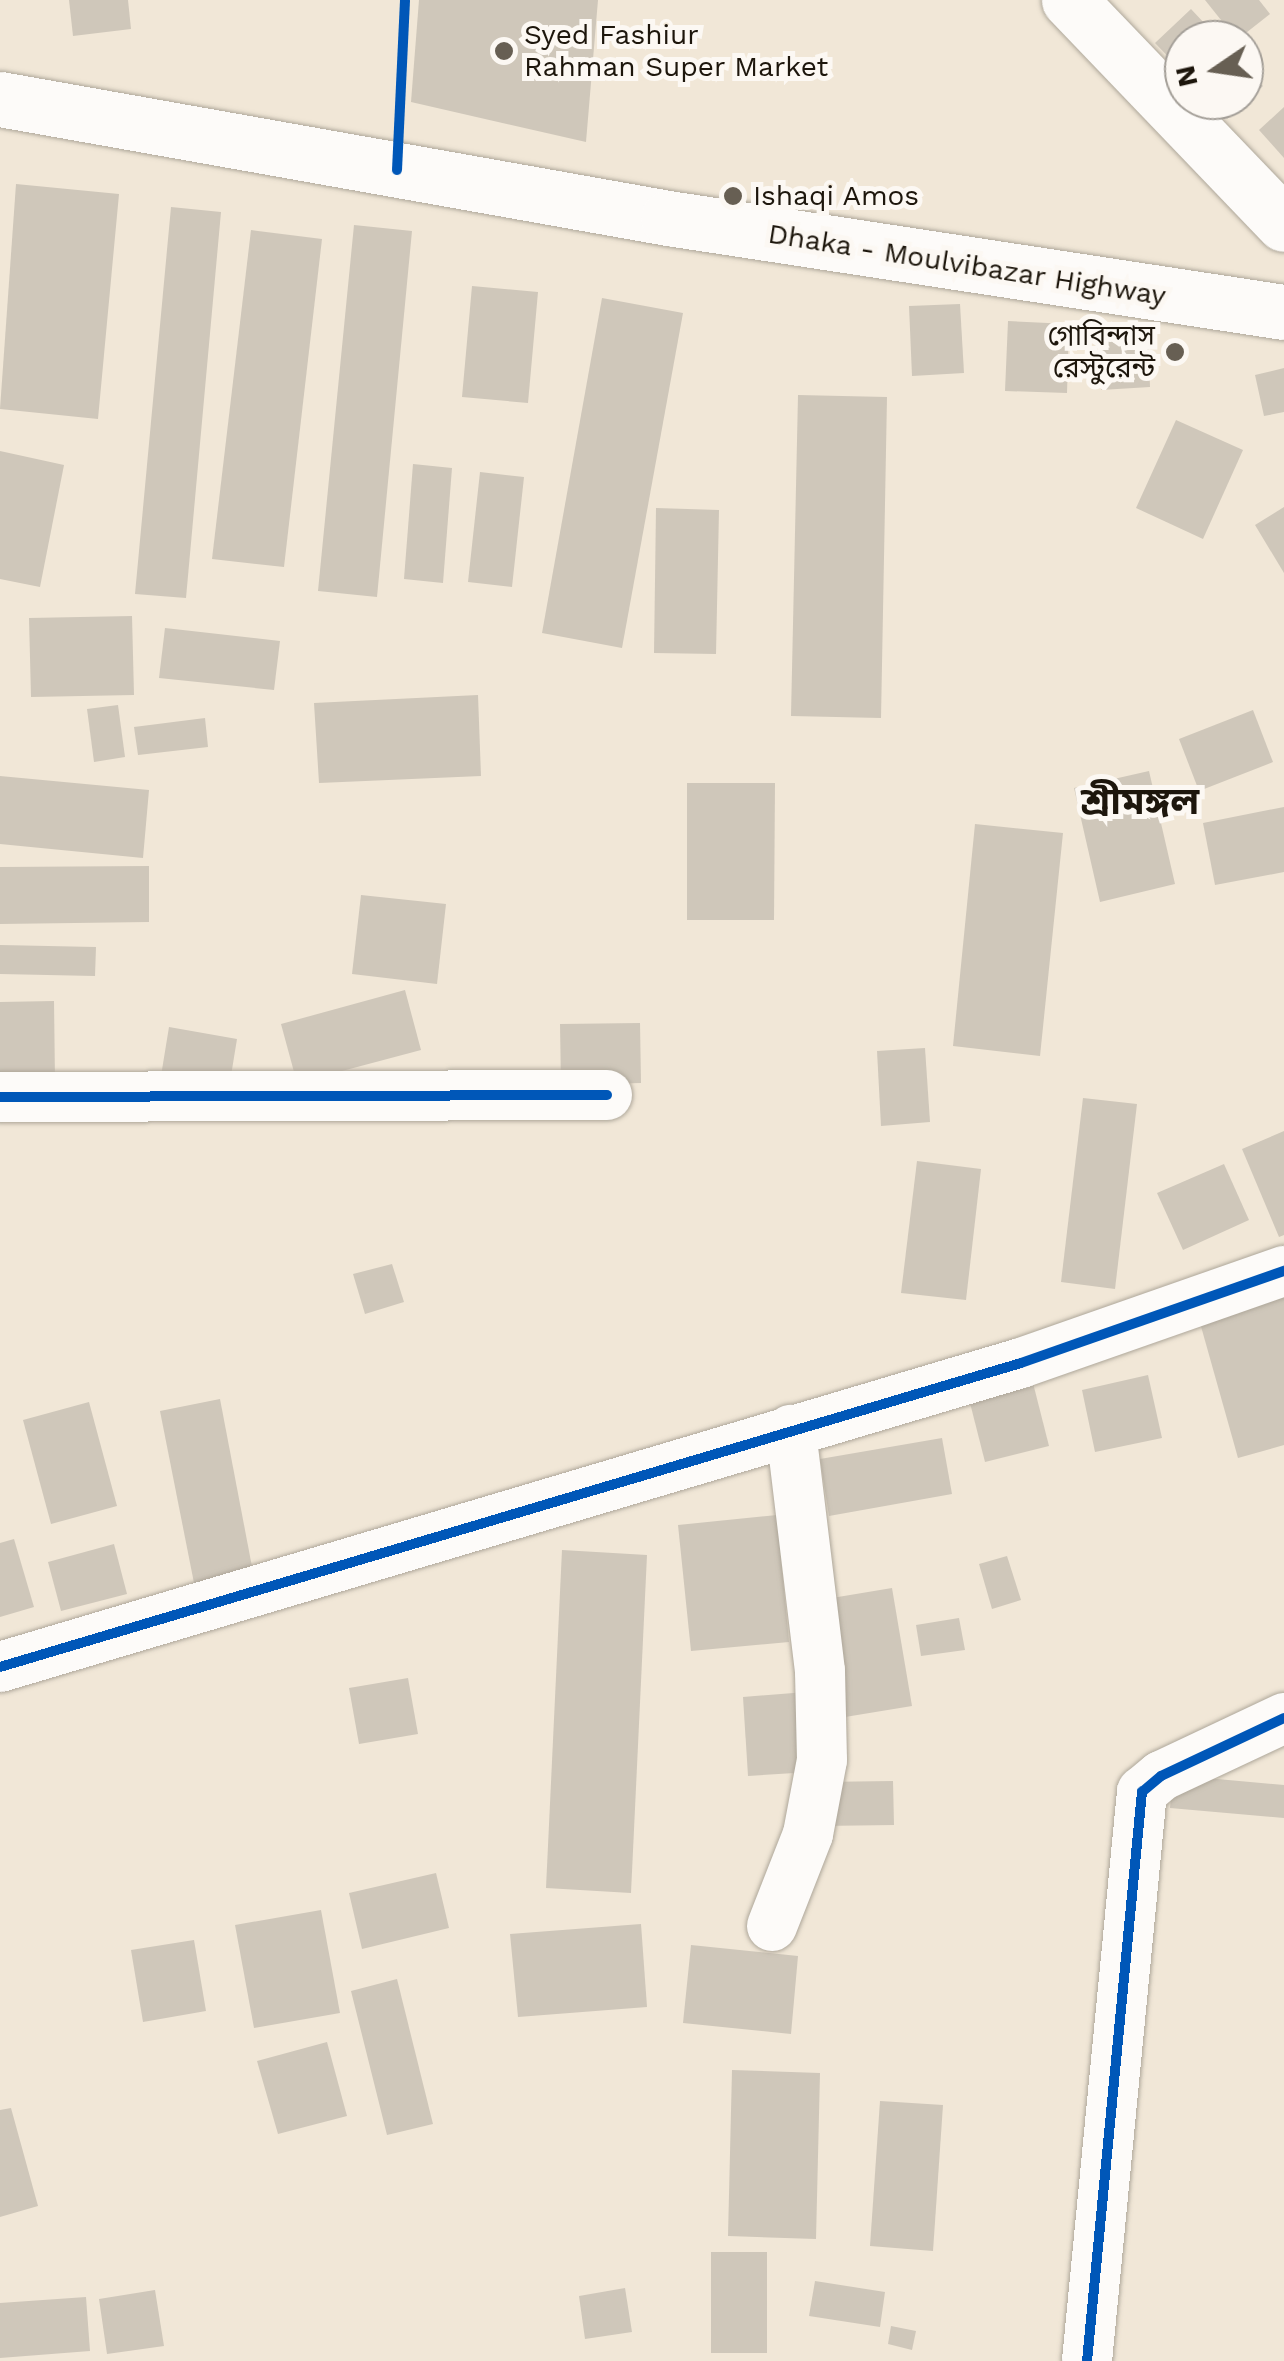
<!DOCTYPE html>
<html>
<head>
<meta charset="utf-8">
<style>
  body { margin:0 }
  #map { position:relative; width:1284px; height:2361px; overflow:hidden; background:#f1e7d7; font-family:"Work Sans","Noto Sans Bengali",sans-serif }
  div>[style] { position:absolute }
  .building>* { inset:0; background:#cfc7ba }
  .roads { filter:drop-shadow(0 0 2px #aea79a) drop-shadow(0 0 2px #aea79a) }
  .minor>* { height:50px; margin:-25px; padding:0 25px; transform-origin:25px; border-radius:25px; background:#fdfbf9 }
  .major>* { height:55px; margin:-27.5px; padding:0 27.5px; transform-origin:27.5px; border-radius:27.5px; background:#fdfbf9 }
  .highway>* { height:55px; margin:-27.5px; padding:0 27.5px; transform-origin:27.5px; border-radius:27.5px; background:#fdfbf9 }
  .cycleway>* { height:10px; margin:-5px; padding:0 5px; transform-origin:5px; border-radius:5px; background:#0057b8 }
  .dots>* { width:28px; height:28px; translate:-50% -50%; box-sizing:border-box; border:5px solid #fcf8f3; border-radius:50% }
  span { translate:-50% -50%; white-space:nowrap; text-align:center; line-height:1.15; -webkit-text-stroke:10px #fcf8f3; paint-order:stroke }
  .poi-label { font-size:28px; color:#1d160c }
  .left { translate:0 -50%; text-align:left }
  .right { translate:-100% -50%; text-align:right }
  .street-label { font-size:28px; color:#1d160c }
  .district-label { font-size:38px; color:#1d160c; font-weight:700 }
  .north { position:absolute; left:1164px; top:20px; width:100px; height:100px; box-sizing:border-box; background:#fcf8f3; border:2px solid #a39e97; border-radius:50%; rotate:257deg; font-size:28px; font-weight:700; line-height:40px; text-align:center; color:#1d160c }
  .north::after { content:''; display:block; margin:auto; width:35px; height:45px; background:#675f53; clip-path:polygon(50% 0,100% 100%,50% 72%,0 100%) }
</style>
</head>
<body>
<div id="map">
  <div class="building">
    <div style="clip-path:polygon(69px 0,128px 0,131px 29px,73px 36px)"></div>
    <div style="clip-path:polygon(419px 0,598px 0,586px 142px,411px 102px)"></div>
    <div style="clip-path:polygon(1205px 0,1259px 0,1270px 14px,1237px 40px)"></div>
    <div style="clip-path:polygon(1191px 9px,1220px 40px,1184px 40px,1184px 73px,1155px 43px)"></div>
    <div style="clip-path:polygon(1244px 66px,1263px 86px,1227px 119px,1209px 100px,1244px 100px)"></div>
    <div style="clip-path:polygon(1284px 107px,1284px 158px,1259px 130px)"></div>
    <div style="clip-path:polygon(16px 184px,119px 194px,98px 419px,0 409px)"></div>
    <div style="clip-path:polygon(171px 207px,221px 212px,186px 598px,135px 594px)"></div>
    <div style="clip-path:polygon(354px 225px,412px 231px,377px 597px,318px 591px)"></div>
    <div style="clip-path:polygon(251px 230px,322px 239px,284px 567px,212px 559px)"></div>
    <div style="clip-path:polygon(472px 286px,538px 292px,528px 403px,462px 397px)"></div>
    <div style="clip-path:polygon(602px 298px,683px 313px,622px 648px,542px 633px)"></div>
    <div style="clip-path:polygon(960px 304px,964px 373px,912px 376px,909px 306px)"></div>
    <div style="clip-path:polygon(1008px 321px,1069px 324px,1067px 393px,1005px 391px)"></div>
    <div style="clip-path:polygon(1148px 331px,1150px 387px,1101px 390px,1098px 333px)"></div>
    <div style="clip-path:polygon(1284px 368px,1284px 412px,1264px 416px,1255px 375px)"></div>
    <div style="clip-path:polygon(798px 395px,887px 397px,881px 718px,791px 716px)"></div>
    <div style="clip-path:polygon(1176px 420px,1243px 450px,1203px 539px,1136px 508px)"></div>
    <div style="clip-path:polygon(0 451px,64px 465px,40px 587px,0 579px)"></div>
    <div style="clip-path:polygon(413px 464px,452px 468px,443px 583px,404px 579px)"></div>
    <div style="clip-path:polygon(480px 472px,524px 477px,512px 587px,468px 582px)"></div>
    <div style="clip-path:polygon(1284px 507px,1284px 573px,1255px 525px)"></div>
    <div style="clip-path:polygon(656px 508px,719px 510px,716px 654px,654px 653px)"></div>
    <div style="clip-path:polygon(132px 616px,134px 695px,31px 697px,29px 618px)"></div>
    <div style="clip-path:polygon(165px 628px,280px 641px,274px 690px,159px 678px)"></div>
    <div style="clip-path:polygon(478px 695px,481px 776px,319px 783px,314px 703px)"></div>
    <div style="clip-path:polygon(118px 705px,125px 757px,94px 762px,87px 709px)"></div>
    <div style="clip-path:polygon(1253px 710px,1273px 762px,1199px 791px,1179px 739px)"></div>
    <div style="clip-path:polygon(205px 718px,208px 747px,138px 755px,134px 727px)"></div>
    <div style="clip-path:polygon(1149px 771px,1175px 884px,1100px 902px,1074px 788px)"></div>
    <div style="clip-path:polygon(0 776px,149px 790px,143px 858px,0 844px)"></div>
    <div style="clip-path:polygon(687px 783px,775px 783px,774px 920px,687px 920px)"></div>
    <div style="clip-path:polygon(1284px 807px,1284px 872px,1215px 885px,1203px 823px)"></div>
    <div style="clip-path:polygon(975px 824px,1063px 833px,1040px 1056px,953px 1046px)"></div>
    <div style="clip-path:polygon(149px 866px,149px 922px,0 924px,0 867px)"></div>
    <div style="clip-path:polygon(361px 895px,446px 904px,437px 984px,352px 974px)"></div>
    <div style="clip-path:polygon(0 945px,96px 947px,95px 976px,0 974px)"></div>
    <div style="clip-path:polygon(405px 990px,421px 1050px,297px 1083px,281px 1024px)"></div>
    <div style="clip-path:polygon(54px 1001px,55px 1081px,0 1082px,0 1002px)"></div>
    <div style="clip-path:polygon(640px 1023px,641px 1083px,561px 1085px,560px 1024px)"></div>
    <div style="clip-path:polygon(169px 1027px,237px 1039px,228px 1094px,160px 1082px)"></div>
    <div style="clip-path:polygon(925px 1048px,930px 1122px,881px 1126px,877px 1051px)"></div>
    <div style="clip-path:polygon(1083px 1098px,1137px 1104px,1115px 1289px,1061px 1282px)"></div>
    <div style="clip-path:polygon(1284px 1131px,1284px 1235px,1279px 1237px,1242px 1149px)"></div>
    <div style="clip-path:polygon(917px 1161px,981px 1169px,966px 1300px,901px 1293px)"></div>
    <div style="clip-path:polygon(1224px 1164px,1249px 1220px,1183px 1250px,1157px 1193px)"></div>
    <div style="clip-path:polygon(392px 1264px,404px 1302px,365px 1314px,353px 1274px)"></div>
    <div style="clip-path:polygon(1284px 1280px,1284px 1445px,1238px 1458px,1195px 1305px)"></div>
    <div style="clip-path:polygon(1148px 1375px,1162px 1438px,1095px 1452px,1082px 1390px)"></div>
    <div style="clip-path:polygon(1033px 1383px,1049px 1446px,985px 1462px,969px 1399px)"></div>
    <div style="clip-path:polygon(220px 1399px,253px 1572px,194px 1583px,160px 1411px)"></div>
    <div style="clip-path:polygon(89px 1402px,117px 1506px,51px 1524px,23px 1420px)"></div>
    <div style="clip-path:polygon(942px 1438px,952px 1494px,829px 1516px,820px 1459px)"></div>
    <div style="clip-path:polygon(777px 1515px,789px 1642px,691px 1651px,678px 1525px)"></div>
    <div style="clip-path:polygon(14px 1539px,34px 1607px,0 1617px,0 1543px)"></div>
    <div style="clip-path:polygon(114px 1544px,127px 1594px,61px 1611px,48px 1562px)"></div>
    <div style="clip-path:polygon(562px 1550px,647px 1555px,631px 1893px,546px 1888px)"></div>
    <div style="clip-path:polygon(1007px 1556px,1021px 1600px,992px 1609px,979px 1564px)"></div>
    <div style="clip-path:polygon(892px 1588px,912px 1706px,839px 1718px,820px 1600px)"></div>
    <div style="clip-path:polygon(959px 1618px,965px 1650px,921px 1656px,916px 1625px)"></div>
    <div style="clip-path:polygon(408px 1678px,418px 1734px,359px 1744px,349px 1688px)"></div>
    <div style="clip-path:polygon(806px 1692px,811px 1772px,748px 1776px,743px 1697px)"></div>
    <div style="clip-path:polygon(1173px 1775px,1284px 1785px,1284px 1818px,1170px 1808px)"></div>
    <div style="clip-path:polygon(893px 1781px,894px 1825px,820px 1826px,820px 1782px)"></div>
    <div style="clip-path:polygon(436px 1873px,449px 1928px,362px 1949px,349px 1893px)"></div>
    <div style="clip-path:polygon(321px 1910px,340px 2013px,254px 2028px,235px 1925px)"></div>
    <div style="clip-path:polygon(641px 1924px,647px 2007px,518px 2017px,510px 1934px)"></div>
    <div style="clip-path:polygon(194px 1940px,206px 2011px,143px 2022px,131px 1950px)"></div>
    <div style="clip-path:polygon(691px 1945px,798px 1956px,791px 2034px,683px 2023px)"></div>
    <div style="clip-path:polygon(397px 1979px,433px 2124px,387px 2135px,351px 1991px)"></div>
    <div style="clip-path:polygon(327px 2042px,347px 2116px,278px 2134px,257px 2061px)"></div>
    <div style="clip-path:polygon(732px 2070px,820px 2073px,816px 2239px,728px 2236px)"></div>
    <div style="clip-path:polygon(880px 2101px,943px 2105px,933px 2251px,870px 2246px)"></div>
    <div style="clip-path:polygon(11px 2108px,38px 2206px,0 2217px,0 2110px)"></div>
    <div style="clip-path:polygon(711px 2252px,767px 2252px,767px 2353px,711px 2353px)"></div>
    <div style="clip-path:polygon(815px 2281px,885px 2292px,880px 2327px,809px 2316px)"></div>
    <div style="clip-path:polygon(625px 2288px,632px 2332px,585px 2339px,579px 2296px)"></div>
    <div style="clip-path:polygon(155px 2290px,164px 2346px,107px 2354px,99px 2299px)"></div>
    <div style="clip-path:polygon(86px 2297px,90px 2351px,0 2358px,0 2303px)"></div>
    <div style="clip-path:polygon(891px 2326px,916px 2331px,912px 2350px,888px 2344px)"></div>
  </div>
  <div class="roads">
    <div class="minor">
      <div style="left:0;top:1097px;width:607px;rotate:-0.19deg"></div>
      <div style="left:0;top:1667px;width:1065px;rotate:-16.58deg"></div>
      <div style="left:1021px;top:1363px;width:279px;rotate:-19.3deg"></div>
      <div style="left:772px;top:1926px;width:99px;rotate:-68.6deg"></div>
      <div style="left:808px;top:1834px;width:75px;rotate:-79.3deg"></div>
      <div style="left:822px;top:1760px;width:89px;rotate:-91.3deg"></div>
      <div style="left:820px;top:1671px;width:243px;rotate:-96.9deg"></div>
      <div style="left:1087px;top:2361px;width:572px;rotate:-84.48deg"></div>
      <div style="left:1142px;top:1792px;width:25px;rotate:-40deg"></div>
      <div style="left:1161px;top:1776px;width:136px;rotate:-25.2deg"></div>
    </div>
    <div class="major">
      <div style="left:1069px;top:0;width:310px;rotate:46.2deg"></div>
    </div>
    <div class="highway">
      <div style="left:0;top:99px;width:679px;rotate:10.1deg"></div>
      <div style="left:668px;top:218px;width:623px;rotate:8.68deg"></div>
    </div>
  </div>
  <div class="cycleway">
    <div style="left:397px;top:170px;width:170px;rotate:-87.3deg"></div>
    <div style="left:0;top:1097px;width:607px;rotate:-0.19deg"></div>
    <div style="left:0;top:1667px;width:1065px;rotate:-16.58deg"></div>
    <div style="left:1021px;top:1363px;width:279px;rotate:-19.3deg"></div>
    <div style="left:1087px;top:2361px;width:572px;rotate:-84.48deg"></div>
    <div style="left:1142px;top:1792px;width:25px;rotate:-40deg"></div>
    <div style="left:1161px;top:1776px;width:136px;rotate:-25.2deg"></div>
  </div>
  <div class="dots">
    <div style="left:504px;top:51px;background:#675f53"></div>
    <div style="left:733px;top:196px;background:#675f53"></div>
    <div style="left:1175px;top:352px;background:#675f53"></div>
  </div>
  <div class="poi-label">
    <span class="left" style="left:524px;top:51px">Syed Fashiur<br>Rahman Super Market</span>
    <span class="left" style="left:753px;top:196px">Ishaqi Amos</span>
    <span class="right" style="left:1155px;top:352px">গোবিন্দাস<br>রেস্টুরেন্ট</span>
  </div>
  <div class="street-label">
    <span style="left:967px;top:265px;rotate:9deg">Dhaka - Moulvibazar Highway</span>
  </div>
  <div class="district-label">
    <span style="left:1140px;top:802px">শ্রীমঙ্গল</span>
  </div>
  <div class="north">N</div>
</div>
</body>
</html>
